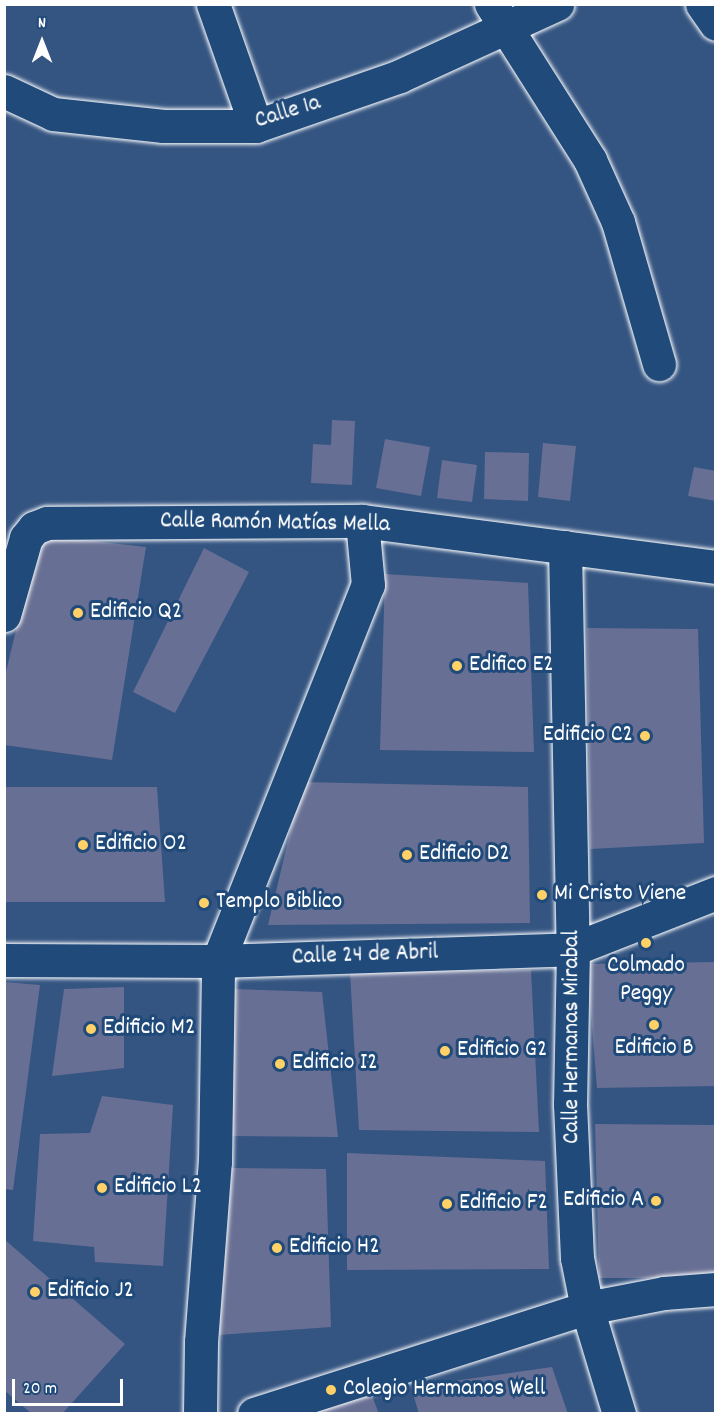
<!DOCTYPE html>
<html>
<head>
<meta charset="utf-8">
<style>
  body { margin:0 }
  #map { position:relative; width:720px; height:1418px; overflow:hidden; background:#345481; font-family:Dekko,sans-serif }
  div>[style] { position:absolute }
  .building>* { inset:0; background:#676f94 }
  .roads { filter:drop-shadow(0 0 2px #fff) drop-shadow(0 0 2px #fff) }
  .minor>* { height:33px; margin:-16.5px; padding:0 16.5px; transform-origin:16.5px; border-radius:16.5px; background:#1f4a7a }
  .dots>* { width:16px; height:16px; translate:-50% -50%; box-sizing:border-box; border:3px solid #1f4a7a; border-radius:50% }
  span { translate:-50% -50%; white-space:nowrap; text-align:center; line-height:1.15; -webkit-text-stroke:6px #1f4a7a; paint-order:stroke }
  .street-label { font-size:24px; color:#fff }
  .poi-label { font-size:24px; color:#fff }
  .left { translate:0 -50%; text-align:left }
  .right { translate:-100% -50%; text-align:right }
  .frame { position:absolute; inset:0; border:6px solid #fff; pointer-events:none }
  .north { position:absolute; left:12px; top:12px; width:60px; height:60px; -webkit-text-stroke:4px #1f4a7a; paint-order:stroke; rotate:0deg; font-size:16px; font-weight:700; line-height:24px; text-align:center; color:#fff }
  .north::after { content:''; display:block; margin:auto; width:21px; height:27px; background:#fff; clip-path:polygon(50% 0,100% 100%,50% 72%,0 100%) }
  .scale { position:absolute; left:12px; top:1379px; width:111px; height:27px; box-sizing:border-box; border:3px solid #fff; border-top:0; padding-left:8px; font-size:18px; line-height:21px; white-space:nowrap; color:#fff; -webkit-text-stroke:4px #1f4a7a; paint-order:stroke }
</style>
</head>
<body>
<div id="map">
  <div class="building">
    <div style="clip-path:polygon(332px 420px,355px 421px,352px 485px,311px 483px,313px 444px,331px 445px)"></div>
    <div style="clip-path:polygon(385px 439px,430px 447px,421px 496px,376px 488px)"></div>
    <div style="clip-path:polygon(543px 443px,576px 446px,570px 501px,538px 497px)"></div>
    <div style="clip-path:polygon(485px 452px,529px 453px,528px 501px,484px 499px)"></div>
    <div style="clip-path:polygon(442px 460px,477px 465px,472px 502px,437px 498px)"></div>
    <div style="clip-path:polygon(694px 467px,716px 471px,716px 501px,688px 496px)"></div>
    <div style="clip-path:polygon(39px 535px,146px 547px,112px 760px,4px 745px,4px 680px)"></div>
    <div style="clip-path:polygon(204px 548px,249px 572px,175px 713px,133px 692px)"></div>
    <div style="clip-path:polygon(385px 574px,528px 583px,534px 752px,380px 750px)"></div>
    <div style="clip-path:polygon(587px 628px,698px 629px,704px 843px,590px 849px)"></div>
    <div style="clip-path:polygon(302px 782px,528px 787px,530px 923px,268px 925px)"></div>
    <div style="clip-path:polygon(4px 787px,157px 787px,165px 902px,4px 902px)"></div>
    <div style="clip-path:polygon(716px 962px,716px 1086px,597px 1088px,587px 964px)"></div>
    <div style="clip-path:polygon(531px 970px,539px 1132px,359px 1130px,350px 972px)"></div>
    <div style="clip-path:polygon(4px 982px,40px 985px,13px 1190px,4px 1189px)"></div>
    <div style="clip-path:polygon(124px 987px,124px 1068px,52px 1076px,64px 989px)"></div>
    <div style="clip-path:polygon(232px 989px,322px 992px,338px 1137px,228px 1136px)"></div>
    <div style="clip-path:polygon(102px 1096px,173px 1105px,163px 1266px,95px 1262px,94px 1247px,33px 1241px,40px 1134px,90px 1133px)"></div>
    <div style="clip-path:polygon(595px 1124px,716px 1125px,716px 1278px,599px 1278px)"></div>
    <div style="clip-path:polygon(347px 1153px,545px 1161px,549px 1269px,347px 1270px)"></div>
    <div style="clip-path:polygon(232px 1168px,326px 1169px,331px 1327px,219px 1335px)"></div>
    <div style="clip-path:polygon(4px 1239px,125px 1344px,62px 1414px,32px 1414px,4px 1390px)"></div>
    <div style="clip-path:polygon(552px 1367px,568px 1414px,419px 1414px,411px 1387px)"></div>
    <div style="clip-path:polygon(371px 1393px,379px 1414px,312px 1414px,311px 1413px)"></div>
  </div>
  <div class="roads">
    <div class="minor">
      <div style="left:213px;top:4px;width:129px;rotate:70.6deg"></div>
      <div style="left:491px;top:4px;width:185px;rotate:57.6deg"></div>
      <div style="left:590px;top:160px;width:68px;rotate:65.7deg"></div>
      <div style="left:618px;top:222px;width:148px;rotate:73.9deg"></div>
      <div style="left:702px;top:4px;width:24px;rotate:55deg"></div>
      <div style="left:4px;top:91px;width:54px;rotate:25.1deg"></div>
      <div style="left:53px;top:114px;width:111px;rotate:6.2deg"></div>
      <div style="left:163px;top:126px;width:93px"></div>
      <div style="left:256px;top:126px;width:152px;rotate:-19.1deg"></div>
      <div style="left:400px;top:76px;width:173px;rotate:-24.6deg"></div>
      <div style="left:565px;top:547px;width:402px;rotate:88.9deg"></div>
      <div style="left:573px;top:949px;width:155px;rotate:91.1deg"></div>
      <div style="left:570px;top:1104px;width:154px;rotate:87.4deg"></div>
      <div style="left:577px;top:1258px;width:51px;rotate:78.7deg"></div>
      <div style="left:587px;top:1308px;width:111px;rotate:73.2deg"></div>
      <div style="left:4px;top:615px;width:80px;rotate:-74.1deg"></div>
      <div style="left:26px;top:538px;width:13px;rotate:-51deg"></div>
      <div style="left:34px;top:528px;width:14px;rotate:-21deg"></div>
      <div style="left:47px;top:523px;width:315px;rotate:-0.4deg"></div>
      <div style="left:362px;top:521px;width:357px;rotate:7.4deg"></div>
      <div style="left:4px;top:960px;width:214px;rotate:0.3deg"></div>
      <div style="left:218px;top:961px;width:355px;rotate:-1.9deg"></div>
      <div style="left:573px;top:949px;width:154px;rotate:-21.4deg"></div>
      <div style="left:200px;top:1414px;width:72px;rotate:-89.2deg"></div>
      <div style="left:201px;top:1342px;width:181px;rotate:-85.6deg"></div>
      <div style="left:215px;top:1162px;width:201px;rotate:-89.1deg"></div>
      <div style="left:218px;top:961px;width:405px;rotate:-68.3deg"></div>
      <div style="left:368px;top:585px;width:64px;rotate:-95.4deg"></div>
      <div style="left:254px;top:1414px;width:349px;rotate:-17.7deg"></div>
      <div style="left:587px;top:1308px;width:78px;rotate:-11deg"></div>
      <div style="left:664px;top:1293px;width:52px;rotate:-4.4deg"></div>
    </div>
  </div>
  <div class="dots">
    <div style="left:78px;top:613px;background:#ffd166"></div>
    <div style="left:457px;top:666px;background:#ffd166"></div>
    <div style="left:645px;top:736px;background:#ffd166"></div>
    <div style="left:83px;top:845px;background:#ffd166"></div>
    <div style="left:407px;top:855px;background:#ffd166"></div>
    <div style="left:542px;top:895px;background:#ffd166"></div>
    <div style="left:204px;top:903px;background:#ffd166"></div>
    <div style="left:646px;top:943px;background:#ffd166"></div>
    <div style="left:654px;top:1025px;background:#ffd166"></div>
    <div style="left:91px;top:1029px;background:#ffd166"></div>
    <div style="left:445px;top:1051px;background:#ffd166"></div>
    <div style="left:280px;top:1064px;background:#ffd166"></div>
    <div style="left:102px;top:1188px;background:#ffd166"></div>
    <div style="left:656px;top:1201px;background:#ffd166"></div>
    <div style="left:447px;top:1204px;background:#ffd166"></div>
    <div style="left:277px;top:1248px;background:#ffd166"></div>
    <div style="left:35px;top:1292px;background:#ffd166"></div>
    <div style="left:331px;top:1390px;background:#ffd166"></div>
  </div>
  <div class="street-label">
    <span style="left:288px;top:113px;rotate:-17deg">Calle 1a</span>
    <span style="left:275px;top:524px;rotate:1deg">Calle Ramón Matías Mella</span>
    <span style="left:365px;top:956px;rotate:-2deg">Calle 24 de Abril</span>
    <span style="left:573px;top:1037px;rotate:-90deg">Calle Hermanas Mirabal</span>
  </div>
  <div class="poi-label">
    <span class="left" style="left:90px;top:613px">Edificio Q2</span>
    <span class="left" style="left:469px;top:666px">Edifico E2</span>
    <span class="right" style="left:633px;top:736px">Edificio C2</span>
    <span class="left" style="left:95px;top:845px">Edificio O2</span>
    <span class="left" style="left:419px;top:855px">Edificio D2</span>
    <span class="left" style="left:554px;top:895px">Mi Cristo Viene</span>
    <span class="left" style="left:216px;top:903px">Templo Biblico</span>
    <span style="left:646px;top:981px">Colmado<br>Peggy</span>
    <span class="left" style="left:103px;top:1029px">Edificio M2</span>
    <span style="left:654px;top:1049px">Edificio B</span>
    <span class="left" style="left:457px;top:1051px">Edificio G2</span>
    <span class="left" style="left:292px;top:1064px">Edificio I2</span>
    <span class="left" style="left:114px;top:1188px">Edificio L2</span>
    <span class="right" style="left:644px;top:1201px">Edificio A</span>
    <span class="left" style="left:459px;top:1204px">Edificio F2</span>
    <span class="left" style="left:289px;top:1248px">Edificio H2</span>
    <span class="left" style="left:47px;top:1292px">Edificio J2</span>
    <span class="left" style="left:343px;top:1390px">Colegio Hermanos Well</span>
  </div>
  <div class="frame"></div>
  <div class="north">N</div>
  <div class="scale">20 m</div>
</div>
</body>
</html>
